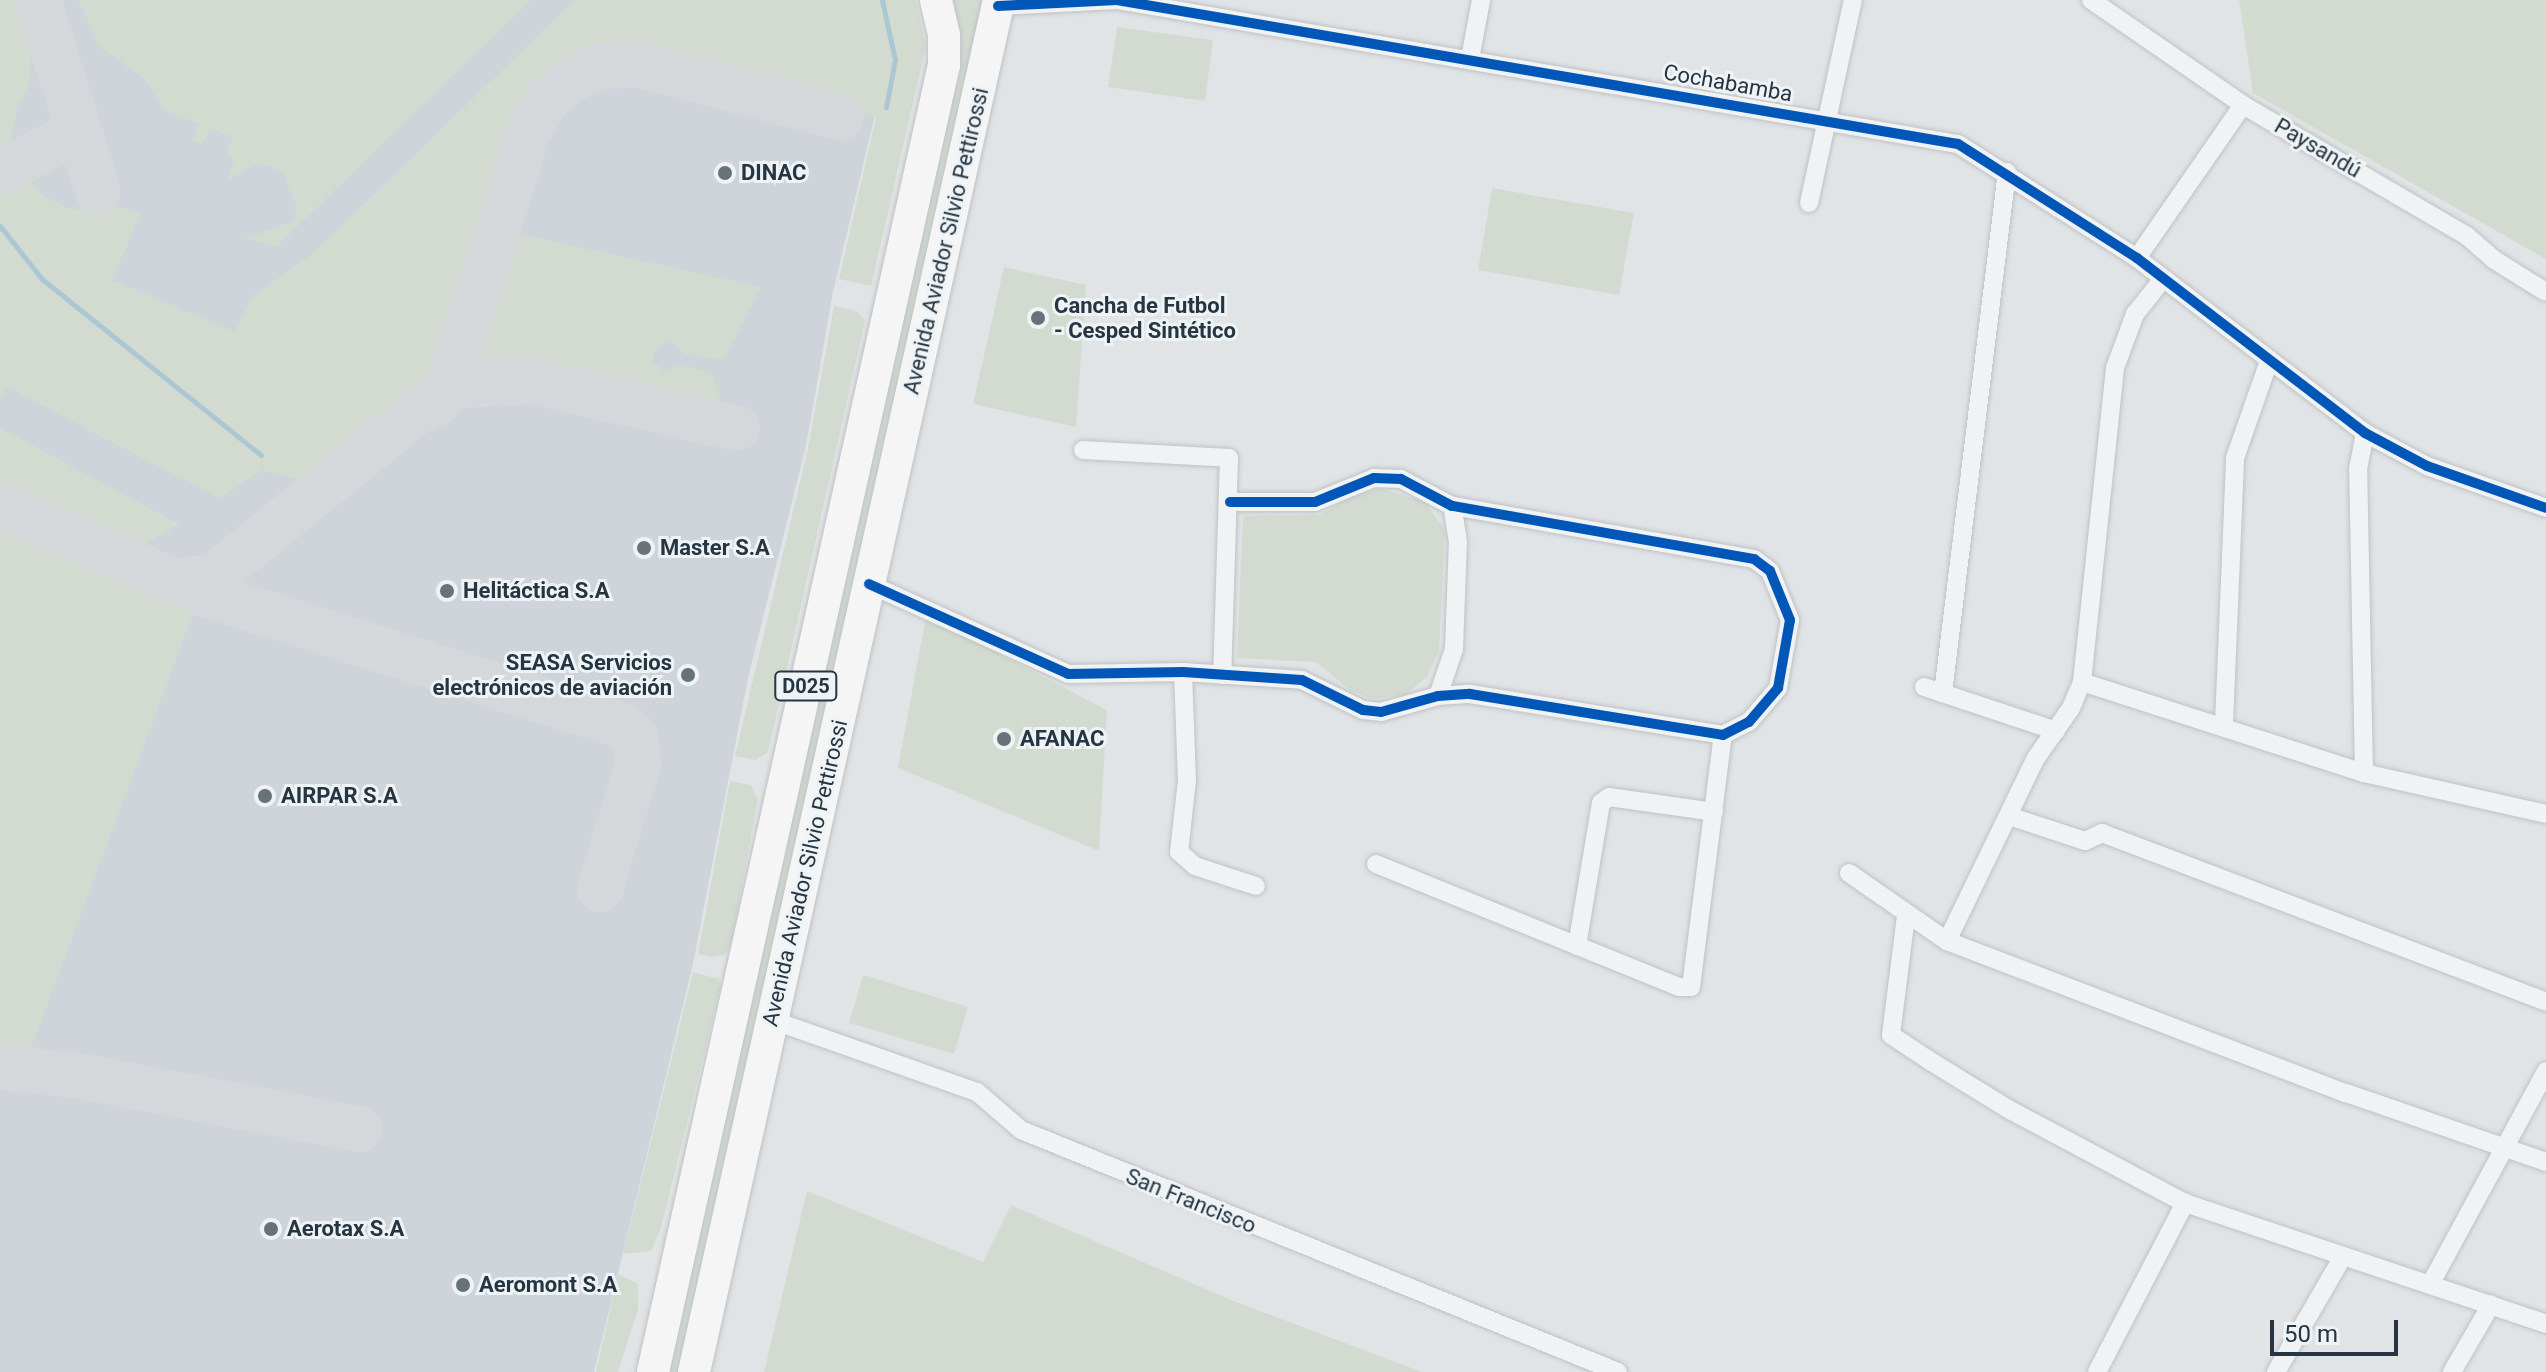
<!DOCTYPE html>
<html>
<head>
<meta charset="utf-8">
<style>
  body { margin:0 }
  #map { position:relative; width:2546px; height:1372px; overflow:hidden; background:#e1e4e6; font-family:Roboto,sans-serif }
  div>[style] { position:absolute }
  .built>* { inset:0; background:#ced4da }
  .green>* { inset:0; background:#d3dbd1 }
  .stream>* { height:5px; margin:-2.5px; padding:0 2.5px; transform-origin:2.5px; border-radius:2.5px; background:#acc7d4 }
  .taxiway>* { height:46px; margin:-23px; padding:0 23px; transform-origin:23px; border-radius:23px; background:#d5d8da }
  .roads { filter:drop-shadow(0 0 2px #bfc2c4) drop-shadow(0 0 2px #bfc2c4) }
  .street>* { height:18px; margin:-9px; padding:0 9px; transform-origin:9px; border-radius:9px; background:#f0f2f3 }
  .highway>* { height:32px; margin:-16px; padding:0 16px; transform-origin:16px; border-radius:16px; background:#f5f5f6 }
  .cycleway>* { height:10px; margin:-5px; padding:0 5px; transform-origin:5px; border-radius:5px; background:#0057b8 }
  .dots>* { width:22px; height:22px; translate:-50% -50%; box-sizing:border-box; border:4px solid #eef3f6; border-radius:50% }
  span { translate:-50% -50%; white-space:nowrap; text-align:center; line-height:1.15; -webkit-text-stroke:6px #eef3f6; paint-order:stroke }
  .shield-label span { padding:2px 6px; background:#eef3f6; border:2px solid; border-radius:6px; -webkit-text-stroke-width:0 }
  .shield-label { font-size:20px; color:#263541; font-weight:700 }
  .street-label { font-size:22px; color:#263541 }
  .poi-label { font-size:22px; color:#263541; font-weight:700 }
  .left { translate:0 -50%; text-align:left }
  .right { translate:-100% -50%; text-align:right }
  .scale { position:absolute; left:2270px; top:1320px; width:128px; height:36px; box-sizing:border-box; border:4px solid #263541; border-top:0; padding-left:10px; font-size:24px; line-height:28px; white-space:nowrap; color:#263541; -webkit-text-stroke:6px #eef3f6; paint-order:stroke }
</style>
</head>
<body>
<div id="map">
  <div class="built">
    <div style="clip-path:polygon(0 0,867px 0,878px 56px,878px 102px,833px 292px,806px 446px,748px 678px,693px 964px,594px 1372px,0 1372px)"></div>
  </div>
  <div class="green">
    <div style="clip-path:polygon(0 0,16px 0,31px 59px,29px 85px,17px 107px,12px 132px,15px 153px,0 165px)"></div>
    <div style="clip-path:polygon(79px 0,531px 0,277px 246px,245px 238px,294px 221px,296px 205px,283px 172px,260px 163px,227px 180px,235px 159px,226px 154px,233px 137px,210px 128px,202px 145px,192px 141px,198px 124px,163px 109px,145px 79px,99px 46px)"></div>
    <div style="clip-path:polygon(575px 0,916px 0,926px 46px,871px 286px,839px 279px,876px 117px,806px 93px,608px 46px,551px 80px,513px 136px,430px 384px,307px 481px,262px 470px,219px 498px,7px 387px,0 400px,0 192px,27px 179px,45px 197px,68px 208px,92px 211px,117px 206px,140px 214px,112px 280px,235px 332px,253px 296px,311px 255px)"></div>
    <div style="clip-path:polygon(951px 0,990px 0,684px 1372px,663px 1372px)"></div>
    <div style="clip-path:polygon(2239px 0,2546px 0,2546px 259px,2253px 93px)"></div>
    <div style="clip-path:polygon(1117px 27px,1213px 40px,1205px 101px,1108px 87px)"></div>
    <div style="clip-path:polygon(1492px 188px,1634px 213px,1619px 295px,1478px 270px)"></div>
    <div style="clip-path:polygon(520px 234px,761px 287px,724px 360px,685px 354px,670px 340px,653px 352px,653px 362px,665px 372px,683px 364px,713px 375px,720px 398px,708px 406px,540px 371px,478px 371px,509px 243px)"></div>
    <div style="clip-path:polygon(1004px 267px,1086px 285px,1076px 427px,973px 404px)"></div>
    <div style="clip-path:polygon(834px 306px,857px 311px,865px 321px,768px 752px,756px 760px,735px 756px,808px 448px)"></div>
    <div style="clip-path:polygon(0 428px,179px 524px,129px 555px,0 496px)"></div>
    <div style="clip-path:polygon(1382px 489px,1425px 502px,1445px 530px,1439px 651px,1427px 677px,1405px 695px,1373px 699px,1351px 691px,1316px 662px,1237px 658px,1243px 516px,1320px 515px,1352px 496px)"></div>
    <div style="clip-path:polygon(0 517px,197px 603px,28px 1056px,0 1055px)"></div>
    <div style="clip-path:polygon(926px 616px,1107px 710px,1099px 851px,898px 768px)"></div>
    <div style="clip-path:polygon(730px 781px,751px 785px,758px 799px,731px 944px,724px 955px,711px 957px,698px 954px)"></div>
    <div style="clip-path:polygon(693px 972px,719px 979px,720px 989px,661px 1228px,651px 1251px,623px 1254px)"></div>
    <div style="clip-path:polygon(863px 975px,968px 1007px,954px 1054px,849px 1023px)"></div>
    <div style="clip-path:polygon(807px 1191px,983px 1262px,1011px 1205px,1236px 1302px,1422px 1372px,764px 1372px)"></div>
    <div style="clip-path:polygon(618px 1274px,638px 1284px,638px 1310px,618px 1372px,596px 1372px)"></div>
  </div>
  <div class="stream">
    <div style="left:882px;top:0;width:61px;rotate:77.8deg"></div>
    <div style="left:895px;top:60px;width:48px;rotate:100.8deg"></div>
    <div style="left:0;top:226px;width:68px;rotate:51.6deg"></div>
    <div style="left:42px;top:279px;width:281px;rotate:38.8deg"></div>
  </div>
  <div class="taxiway">
    <div style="left:38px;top:0;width:200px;rotate:72.6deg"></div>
    <div style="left:0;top:172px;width:88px;rotate:-27.1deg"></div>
    <div style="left:448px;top:386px;width:83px;rotate:-3.4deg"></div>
    <div style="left:531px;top:381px;width:211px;rotate:12.9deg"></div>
    <div style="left:0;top:506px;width:219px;rotate:23.4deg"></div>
    <div style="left:201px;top:593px;width:445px;rotate:17.5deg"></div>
    <div style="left:625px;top:727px;width:16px;rotate:45deg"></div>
    <div style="left:636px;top:738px;width:27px;rotate:86deg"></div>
    <div style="left:638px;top:765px;width:130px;rotate:107deg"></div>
    <div style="left:171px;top:581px;width:41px;rotate:-4.2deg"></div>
    <div style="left:212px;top:578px;width:267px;rotate:-39.1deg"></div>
    <div style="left:419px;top:410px;width:19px;rotate:-21deg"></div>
    <div style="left:437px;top:403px;width:43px;rotate:-64deg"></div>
    <div style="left:456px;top:364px;width:241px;rotate:-72.8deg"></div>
    <div style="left:527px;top:134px;width:35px;rotate:-61deg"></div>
    <div style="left:544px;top:103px;width:30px;rotate:-42deg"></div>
    <div style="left:566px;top:83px;width:38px;rotate:-27deg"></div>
    <div style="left:600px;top:66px;width:38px;rotate:-2deg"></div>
    <div style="left:638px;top:65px;width:209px;rotate:14.4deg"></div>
    <div style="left:0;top:1067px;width:81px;rotate:6.4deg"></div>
    <div style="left:80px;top:1076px;width:284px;rotate:10.8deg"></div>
  </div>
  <div class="roads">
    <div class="street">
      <div style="left:2091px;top:0;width:185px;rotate:34.6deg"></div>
      <div style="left:2243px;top:105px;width:259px;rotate:30.3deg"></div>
      <div style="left:2467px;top:236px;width:35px;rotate:41deg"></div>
      <div style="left:2493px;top:259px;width:62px;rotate:31.9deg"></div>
      <div style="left:998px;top:6px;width:119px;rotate:-2.9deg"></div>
      <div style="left:1117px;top:0;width:853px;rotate:9.72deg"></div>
      <div style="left:1958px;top:144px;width:212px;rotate:32.5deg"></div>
      <div style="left:2137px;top:258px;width:287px;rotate:37.5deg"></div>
      <div style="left:2365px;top:433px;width:70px;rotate:28deg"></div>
      <div style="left:2427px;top:466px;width:126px;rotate:19.4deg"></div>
      <div style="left:1470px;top:59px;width:60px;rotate:-79.4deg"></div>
      <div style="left:1809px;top:203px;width:208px;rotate:-77.8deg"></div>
      <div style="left:2137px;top:258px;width:186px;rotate:-55.3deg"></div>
      <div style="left:1083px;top:450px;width:146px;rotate:3.1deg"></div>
      <div style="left:1229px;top:458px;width:217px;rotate:91.8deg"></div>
      <div style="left:869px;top:584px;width:218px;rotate:24.3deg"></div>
      <div style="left:1068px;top:674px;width:115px;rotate:-1deg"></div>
      <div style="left:1183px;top:672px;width:119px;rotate:3.8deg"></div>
      <div style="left:1302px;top:680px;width:68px;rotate:26.2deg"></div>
      <div style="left:1363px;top:710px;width:18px;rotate:6deg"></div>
      <div style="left:1381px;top:712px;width:59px;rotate:-15.7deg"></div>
      <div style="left:1438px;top:696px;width:32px;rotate:-4deg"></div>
      <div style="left:1470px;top:694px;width:256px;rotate:9.2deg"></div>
      <div style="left:1723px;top:735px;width:29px;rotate:-27deg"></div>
      <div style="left:1749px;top:722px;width:45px;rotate:-49.5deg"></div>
      <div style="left:1778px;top:688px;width:69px;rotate:-80deg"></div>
      <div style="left:1790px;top:620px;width:53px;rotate:-112.2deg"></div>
      <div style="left:1770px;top:571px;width:20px;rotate:-143deg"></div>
      <div style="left:1754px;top:559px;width:307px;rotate:-170deg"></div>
      <div style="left:1452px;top:506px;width:58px;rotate:-152.1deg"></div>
      <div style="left:1401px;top:479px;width:27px;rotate:-178deg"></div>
      <div style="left:1374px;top:478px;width:64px;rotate:157.9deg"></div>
      <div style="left:1315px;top:502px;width:85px;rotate:180deg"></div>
      <div style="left:1183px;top:672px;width:108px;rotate:87.9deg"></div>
      <div style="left:1187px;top:780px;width:72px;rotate:96.3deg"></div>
      <div style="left:1179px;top:852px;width:21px;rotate:41deg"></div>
      <div style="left:1195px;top:866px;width:64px;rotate:18.2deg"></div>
      <div style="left:2082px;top:682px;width:296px;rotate:17.9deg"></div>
      <div style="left:2364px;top:773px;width:187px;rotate:12.7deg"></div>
      <div style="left:1924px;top:687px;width:139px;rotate:18.4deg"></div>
      <div style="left:1943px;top:693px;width:525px;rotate:-83deg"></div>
      <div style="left:1438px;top:696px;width:50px;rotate:-71.2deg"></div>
      <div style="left:1454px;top:649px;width:107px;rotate:-87.9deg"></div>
      <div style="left:1458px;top:542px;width:36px;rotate:-99deg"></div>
      <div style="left:2224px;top:724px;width:266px;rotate:-87.6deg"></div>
      <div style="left:2235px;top:458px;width:103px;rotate:-70.7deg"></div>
      <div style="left:2364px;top:773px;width:304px;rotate:-91.1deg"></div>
      <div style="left:2358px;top:469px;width:37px;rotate:-79deg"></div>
      <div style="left:2009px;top:816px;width:80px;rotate:18.2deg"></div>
      <div style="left:2085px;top:841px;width:19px;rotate:-25deg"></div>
      <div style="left:2102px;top:833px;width:475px;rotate:20.8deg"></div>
      <div style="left:1376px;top:864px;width:327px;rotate:22.1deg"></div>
      <div style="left:1679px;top:987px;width:12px"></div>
      <div style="left:1691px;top:987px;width:254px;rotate:-82.8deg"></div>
      <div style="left:1849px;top:873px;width:119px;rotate:34.8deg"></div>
      <div style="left:1947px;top:941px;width:427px;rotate:20.9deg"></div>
      <div style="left:2346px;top:1093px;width:212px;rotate:19deg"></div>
      <div style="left:1906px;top:916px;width:120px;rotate:97.2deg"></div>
      <div style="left:1891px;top:1035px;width:43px;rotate:33.7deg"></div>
      <div style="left:1927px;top:1059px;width:97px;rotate:31.6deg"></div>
      <div style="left:2010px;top:1110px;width:198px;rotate:28deg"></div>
      <div style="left:2185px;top:1203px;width:381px;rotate:18.5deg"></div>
      <div style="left:1947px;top:941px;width:203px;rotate:-64.1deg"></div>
      <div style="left:2036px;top:758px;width:61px;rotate:-55deg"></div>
      <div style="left:2071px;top:708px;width:28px;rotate:-67deg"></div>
      <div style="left:2082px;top:682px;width:316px;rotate:-84deg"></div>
      <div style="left:2115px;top:368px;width:58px;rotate:-69.7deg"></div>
      <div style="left:2135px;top:314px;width:43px;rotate:-51.5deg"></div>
      <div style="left:1577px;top:946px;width:145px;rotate:-80.5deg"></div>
      <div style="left:1601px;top:803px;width:10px;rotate:-37deg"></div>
      <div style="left:1609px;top:797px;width:106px;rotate:8.1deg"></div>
      <div style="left:772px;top:1020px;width:217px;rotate:19.4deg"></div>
      <div style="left:977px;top:1092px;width:58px;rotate:40.8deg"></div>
      <div style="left:1021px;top:1130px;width:644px;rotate:22.07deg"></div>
      <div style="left:2431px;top:1283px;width:241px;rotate:-61.5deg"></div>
      <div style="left:2097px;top:1372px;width:191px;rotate:-62.5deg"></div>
      <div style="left:2276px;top:1372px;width:132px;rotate:-59.9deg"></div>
      <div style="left:2452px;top:1372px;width:78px;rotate:-59.8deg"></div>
    </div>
    <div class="highway">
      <div style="left:653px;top:1372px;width:1339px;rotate:-77.45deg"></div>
      <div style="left:944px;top:65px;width:30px;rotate:-90deg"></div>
      <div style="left:944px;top:35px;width:36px;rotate:-103deg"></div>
      <div style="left:694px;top:1372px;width:1405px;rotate:-77.47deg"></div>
    </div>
  </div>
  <div class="cycleway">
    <div style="left:998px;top:6px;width:119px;rotate:-2.9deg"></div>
    <div style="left:1117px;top:0;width:853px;rotate:9.72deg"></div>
    <div style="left:1958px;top:144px;width:212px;rotate:32.5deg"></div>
    <div style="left:2137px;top:258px;width:287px;rotate:37.5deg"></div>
    <div style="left:2365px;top:433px;width:70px;rotate:28deg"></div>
    <div style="left:2427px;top:466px;width:126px;rotate:19.4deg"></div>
    <div style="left:869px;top:584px;width:218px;rotate:24.3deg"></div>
    <div style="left:1068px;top:674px;width:115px;rotate:-1deg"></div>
    <div style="left:1183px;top:672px;width:119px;rotate:3.8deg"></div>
    <div style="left:1302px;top:680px;width:68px;rotate:26.2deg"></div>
    <div style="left:1363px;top:710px;width:18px;rotate:6deg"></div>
    <div style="left:1381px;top:712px;width:59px;rotate:-15.7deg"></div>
    <div style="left:1438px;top:696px;width:32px;rotate:-4deg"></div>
    <div style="left:1470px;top:694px;width:256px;rotate:9.2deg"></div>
    <div style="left:1723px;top:735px;width:29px;rotate:-27deg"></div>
    <div style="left:1749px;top:722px;width:45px;rotate:-49.5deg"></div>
    <div style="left:1778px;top:688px;width:69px;rotate:-80deg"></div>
    <div style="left:1790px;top:620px;width:53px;rotate:-112.2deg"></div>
    <div style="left:1770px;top:571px;width:20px;rotate:-143deg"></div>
    <div style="left:1754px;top:559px;width:307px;rotate:-170deg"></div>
    <div style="left:1452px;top:506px;width:58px;rotate:-152.1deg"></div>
    <div style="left:1401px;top:479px;width:27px;rotate:-178deg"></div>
    <div style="left:1374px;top:478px;width:64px;rotate:157.9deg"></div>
    <div style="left:1315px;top:502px;width:85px;rotate:180deg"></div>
  </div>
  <div class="dots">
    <div style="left:725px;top:173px;background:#67727b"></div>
    <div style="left:1038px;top:318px;background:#67727b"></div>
    <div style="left:644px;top:548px;background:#67727b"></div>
    <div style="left:447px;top:591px;background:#67727b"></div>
    <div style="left:688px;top:675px;background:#67727b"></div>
    <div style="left:1004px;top:739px;background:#67727b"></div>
    <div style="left:265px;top:796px;background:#67727b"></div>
    <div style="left:271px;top:1229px;background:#67727b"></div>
    <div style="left:463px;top:1285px;background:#67727b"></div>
  </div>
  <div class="shield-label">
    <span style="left:806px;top:686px">D025</span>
  </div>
  <div class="street-label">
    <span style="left:1728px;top:83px;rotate:10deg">Cochabamba</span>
    <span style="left:2318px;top:148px;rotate:30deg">Paysandú</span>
    <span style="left:946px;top:241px;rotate:-77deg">Avenida Aviador Silvio Pettirossi</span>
    <span style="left:805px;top:873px;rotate:-77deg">Avenida Aviador Silvio Pettirossi</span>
    <span style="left:1191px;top:1201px;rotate:22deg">San Francisco</span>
  </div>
  <div class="poi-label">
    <span class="left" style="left:741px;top:173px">DINAC</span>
    <span class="left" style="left:1054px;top:318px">Cancha de Futbol<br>- Cesped Sintético</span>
    <span class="left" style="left:660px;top:548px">Master S.A</span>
    <span class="left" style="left:463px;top:591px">Helitáctica S.A</span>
    <span class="right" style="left:672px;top:675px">SEASA Servicios<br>electrónicos de aviación</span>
    <span class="left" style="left:1020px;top:739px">AFANAC</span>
    <span class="left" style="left:281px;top:796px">AIRPAR S.A</span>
    <span class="left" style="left:287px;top:1229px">Aerotax S.A</span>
    <span class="left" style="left:479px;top:1285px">Aeromont S.A</span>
  </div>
  <div class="scale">50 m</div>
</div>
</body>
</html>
